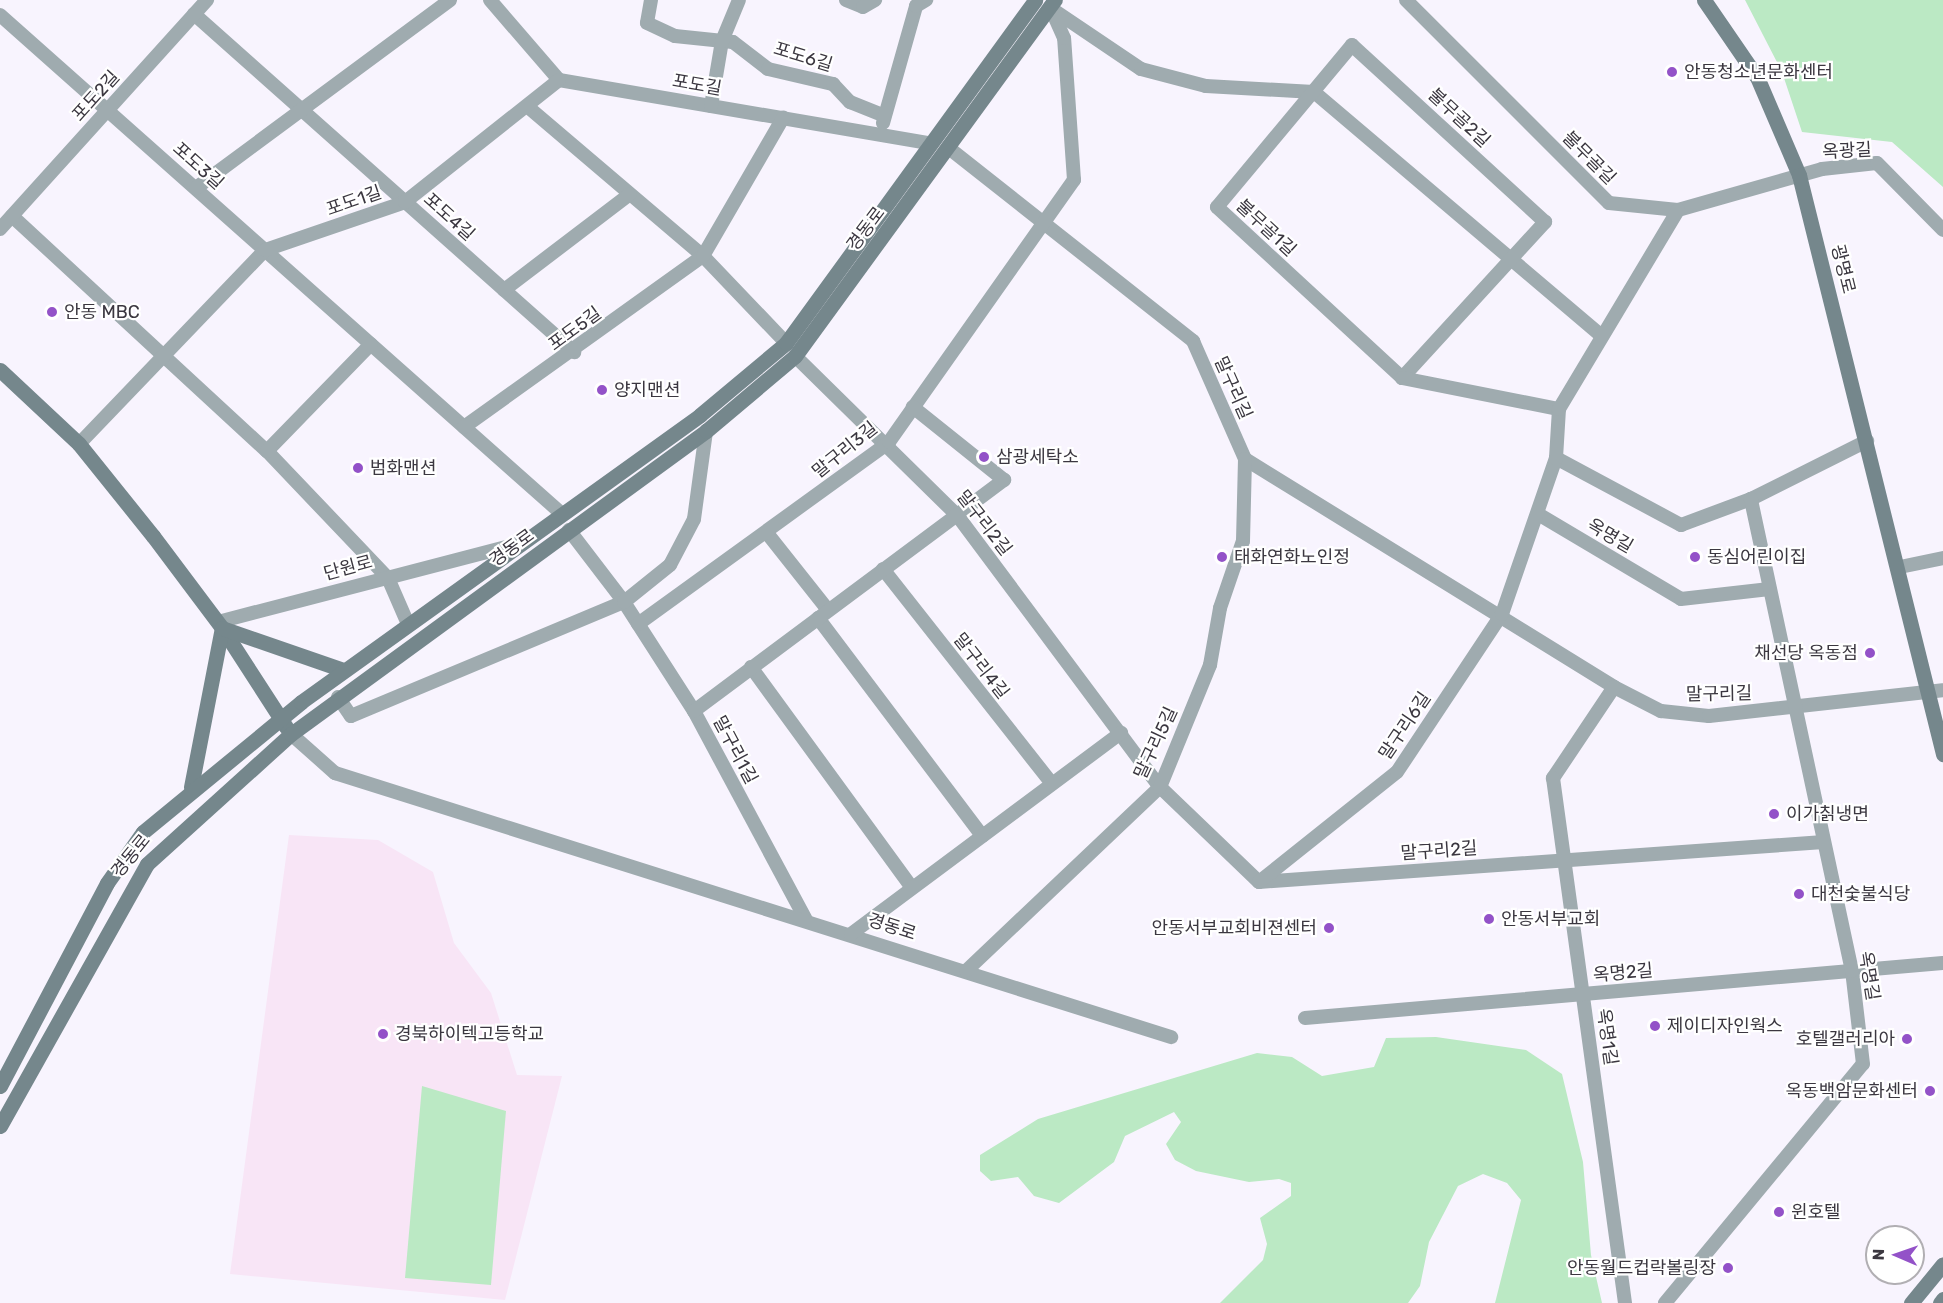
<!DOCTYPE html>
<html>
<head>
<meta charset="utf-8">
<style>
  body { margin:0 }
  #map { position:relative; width:1943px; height:1303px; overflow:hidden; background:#f8f4fe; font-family:Rubik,"Noto Sans KR",sans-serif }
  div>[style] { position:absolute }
  .education>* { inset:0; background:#f8e5f6 }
  .green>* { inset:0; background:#bbe9c4 }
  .street>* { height:14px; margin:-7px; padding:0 7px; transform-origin:7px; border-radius:7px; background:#9fabaf }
  .secondary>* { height:15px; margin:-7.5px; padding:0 7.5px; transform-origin:7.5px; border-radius:7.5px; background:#75878c }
  .dots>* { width:16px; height:16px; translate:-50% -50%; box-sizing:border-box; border:3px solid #fff; border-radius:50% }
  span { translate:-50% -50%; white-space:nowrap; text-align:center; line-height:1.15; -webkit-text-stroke:4.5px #fff; paint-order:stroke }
  .street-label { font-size:18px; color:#3b3740 }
  .poi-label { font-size:18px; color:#3b3740 }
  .left { translate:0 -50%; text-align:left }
  .right { translate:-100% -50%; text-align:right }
  .north { position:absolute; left:1865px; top:1225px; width:60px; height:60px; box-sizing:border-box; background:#fff; border:2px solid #b1afb3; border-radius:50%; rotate:272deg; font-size:16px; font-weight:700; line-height:24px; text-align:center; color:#3b3740 }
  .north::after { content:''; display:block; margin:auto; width:21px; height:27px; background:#9352c8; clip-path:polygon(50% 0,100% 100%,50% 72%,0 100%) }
</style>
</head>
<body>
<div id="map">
  <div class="education">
    <div style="clip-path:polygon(289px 835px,378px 840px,433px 872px,454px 943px,491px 993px,517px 1075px,562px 1076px,505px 1300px,230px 1274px)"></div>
  </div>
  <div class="green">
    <div style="clip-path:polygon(1745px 0,1943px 0,1943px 187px,1892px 142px,1802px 132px,1782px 72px)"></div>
    <div style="clip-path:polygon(1436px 1037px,1526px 1050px,1562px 1074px,1583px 1162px,1591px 1255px,1602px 1303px,1495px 1303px,1521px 1200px,1507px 1183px,1483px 1174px,1458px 1186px,1429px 1242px,1420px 1286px,1408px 1303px,1220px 1303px,1263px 1260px,1267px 1244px,1260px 1218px,1291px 1196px,1291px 1183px,1279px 1179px,1249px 1182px,1196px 1171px,1175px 1160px,1166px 1144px,1181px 1122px,1174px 1112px,1125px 1136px,1114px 1162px,1059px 1203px,1034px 1196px,1018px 1177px,991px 1181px,980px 1171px,980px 1155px,1038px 1119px,1257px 1053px,1292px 1057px,1322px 1076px,1374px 1067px,1386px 1038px)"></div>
    <div style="clip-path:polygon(422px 1086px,506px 1111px,491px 1285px,405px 1278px)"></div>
  </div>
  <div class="street">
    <div style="left:490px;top:0;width:106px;rotate:49.2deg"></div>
    <div style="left:559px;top:80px;width:378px;rotate:9.7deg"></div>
    <div style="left:651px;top:0;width:23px;rotate:100deg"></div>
    <div style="left:647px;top:23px;width:31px;rotate:25deg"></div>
    <div style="left:675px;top:36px;width:58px;rotate:5.9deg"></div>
    <div style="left:733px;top:42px;width:44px;rotate:37.6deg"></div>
    <div style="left:768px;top:69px;width:67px;rotate:13deg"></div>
    <div style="left:833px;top:84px;width:25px;rotate:47deg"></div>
    <div style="left:850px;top:102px;width:35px;rotate:22deg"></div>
    <div style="left:846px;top:0;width:18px;rotate:22deg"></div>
    <div style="left:863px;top:7px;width:14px;rotate:-30deg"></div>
    <div style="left:1406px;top:0;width:287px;rotate:45deg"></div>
    <div style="left:1609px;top:203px;width:69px;rotate:5.8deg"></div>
    <div style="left:1678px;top:210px;width:150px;rotate:-15.9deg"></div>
    <div style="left:1822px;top:169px;width:55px;rotate:-6.2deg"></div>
    <div style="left:1877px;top:163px;width:94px;rotate:45.4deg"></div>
    <div style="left:1052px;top:9px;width:107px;rotate:34deg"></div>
    <div style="left:1141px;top:69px;width:67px;rotate:14.7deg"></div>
    <div style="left:1206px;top:86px;width:108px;rotate:3.2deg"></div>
    <div style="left:1314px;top:92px;width:377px;rotate:40.3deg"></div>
    <div style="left:194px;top:14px;width:509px;rotate:41.65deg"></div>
    <div style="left:0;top:15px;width:750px;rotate:41.6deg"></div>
    <div style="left:711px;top:106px;width:66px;rotate:-80.4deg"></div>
    <div style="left:722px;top:41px;width:44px;rotate:-67.5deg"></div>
    <div style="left:528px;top:107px;width:230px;rotate:40.4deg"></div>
    <div style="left:703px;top:256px;width:120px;rotate:46.3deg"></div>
    <div style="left:883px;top:123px;width:122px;rotate:-74.2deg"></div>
    <div style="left:916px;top:6px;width:12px;rotate:-31deg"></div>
    <div style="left:950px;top:149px;width:310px;rotate:38.3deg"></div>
    <div style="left:1193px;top:341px;width:129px;rotate:66.2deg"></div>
    <div style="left:1245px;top:459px;width:434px;rotate:31.7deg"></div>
    <div style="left:1614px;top:687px;width:53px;rotate:27.1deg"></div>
    <div style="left:1661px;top:711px;width:48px;rotate:5.9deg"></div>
    <div style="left:1709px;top:716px;width:235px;rotate:-6.3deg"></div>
    <div style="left:196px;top:188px;width:316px;rotate:-36.5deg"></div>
    <div style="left:12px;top:216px;width:347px;rotate:42.7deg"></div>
    <div style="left:267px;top:451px;width:175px;rotate:46.4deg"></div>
    <div style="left:388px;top:578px;width:50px;rotate:66.5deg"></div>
    <div style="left:0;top:229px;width:309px;rotate:-47.9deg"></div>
    <div style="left:504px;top:290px;width:158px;rotate:-37.3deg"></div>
    <div style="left:795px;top:356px;width:227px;rotate:44.5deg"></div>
    <div style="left:957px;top:515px;width:339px;rotate:53.3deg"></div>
    <div style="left:1160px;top:787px;width:137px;rotate:43.8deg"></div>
    <div style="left:1259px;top:882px;width:566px;rotate:-4.05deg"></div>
    <div style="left:1402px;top:378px;width:212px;rotate:-47.5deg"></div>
    <div style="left:1545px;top:222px;width:262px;rotate:-137.5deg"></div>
    <div style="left:1352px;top:45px;width:211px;rotate:129.8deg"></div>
    <div style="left:1217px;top:207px;width:252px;rotate:42.7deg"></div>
    <div style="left:1402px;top:378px;width:160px;rotate:11.2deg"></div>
    <div style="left:464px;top:427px;width:294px;rotate:-35.6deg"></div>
    <div style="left:703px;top:256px;width:160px;rotate:-59.9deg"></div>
    <div style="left:79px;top:444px;width:269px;rotate:-46.2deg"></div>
    <div style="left:265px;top:250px;width:148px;rotate:-18.9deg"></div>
    <div style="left:405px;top:202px;width:196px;rotate:-38.4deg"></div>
    <div style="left:267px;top:451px;width:149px;rotate:-45.8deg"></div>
    <div style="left:1556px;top:458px;width:142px;rotate:28.2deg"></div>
    <div style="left:1681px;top:525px;width:75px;rotate:-20.4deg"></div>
    <div style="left:1751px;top:499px;width:130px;rotate:-26.6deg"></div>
    <div style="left:1538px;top:514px;width:166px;rotate:30.7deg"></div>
    <div style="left:1681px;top:599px;width:89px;rotate:-6.5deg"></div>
    <div style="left:569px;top:530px;width:91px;rotate:52.6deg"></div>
    <div style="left:624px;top:602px;width:130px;rotate:57.3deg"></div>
    <div style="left:694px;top:711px;width:237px;rotate:61.8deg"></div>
    <div style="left:767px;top:533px;width:98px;rotate:51.6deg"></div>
    <div style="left:1900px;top:567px;width:44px;rotate:-11.8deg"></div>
    <div style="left:883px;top:569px;width:273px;rotate:51.8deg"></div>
    <div style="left:818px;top:618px;width:273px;rotate:53deg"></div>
    <div style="left:218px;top:622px;width:310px;rotate:-14.6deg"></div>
    <div style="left:638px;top:624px;width:310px;rotate:-35.9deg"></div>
    <div style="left:889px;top:442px;width:321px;rotate:-54.8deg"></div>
    <div style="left:1074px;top:180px;width:142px;rotate:-94deg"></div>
    <div style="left:1064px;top:38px;width:34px;rotate:-114deg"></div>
    <div style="left:751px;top:667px;width:273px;rotate:53.9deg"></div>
    <div style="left:1614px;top:687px;width:110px;rotate:123.8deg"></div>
    <div style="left:1553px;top:778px;width:530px;rotate:82.19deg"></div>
    <div style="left:338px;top:697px;width:23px;rotate:56deg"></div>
    <div style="left:351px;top:716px;width:296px;rotate:-22.7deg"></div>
    <div style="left:624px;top:602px;width:59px;rotate:-38.8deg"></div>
    <div style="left:670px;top:565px;width:52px;rotate:-62.4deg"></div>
    <div style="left:694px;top:519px;width:89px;rotate:-82.2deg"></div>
    <div style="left:694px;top:711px;width:387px;rotate:-36.7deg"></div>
    <div style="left:1004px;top:480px;width:117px;rotate:-141.3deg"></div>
    <div style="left:291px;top:734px;width:59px;rotate:41.6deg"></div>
    <div style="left:335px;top:773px;width:877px;rotate:17.53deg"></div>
    <div style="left:1259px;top:882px;width:176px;rotate:-38.6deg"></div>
    <div style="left:1397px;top:772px;width:190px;rotate:-56.4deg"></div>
    <div style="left:1502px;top:614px;width:165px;rotate:-70.9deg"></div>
    <div style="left:1556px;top:458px;width:49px;rotate:-86.5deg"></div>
    <div style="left:1559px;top:409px;width:232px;rotate:-59.1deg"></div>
    <div style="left:851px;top:934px;width:337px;rotate:-36.7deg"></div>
    <div style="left:966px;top:971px;width:267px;rotate:-43.5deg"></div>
    <div style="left:1160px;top:787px;width:132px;rotate:-67.7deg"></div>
    <div style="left:1210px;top:665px;width:58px;rotate:-80deg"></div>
    <div style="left:1220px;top:608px;width:71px;rotate:-71.1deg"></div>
    <div style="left:1243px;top:541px;width:82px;rotate:-88.6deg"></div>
    <div style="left:1305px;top:1018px;width:640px;rotate:-4.93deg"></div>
    <div style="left:1665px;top:1303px;width:310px;rotate:-50.4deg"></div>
    <div style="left:1863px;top:1064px;width:94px;rotate:-96.7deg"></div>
    <div style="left:1852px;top:971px;width:483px;rotate:-102.1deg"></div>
  </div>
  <div class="secondary">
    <div style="left:1704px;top:0;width:93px;rotate:55.5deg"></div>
    <div style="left:1757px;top:77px;width:107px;rotate:66.8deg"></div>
    <div style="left:1799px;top:175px;width:597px;rotate:76.03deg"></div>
    <div style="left:0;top:370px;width:108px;rotate:43.1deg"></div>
    <div style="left:79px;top:444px;width:118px;rotate:51.2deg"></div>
    <div style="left:153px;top:536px;width:115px;rotate:53.1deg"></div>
    <div style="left:222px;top:628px;width:118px;rotate:57.1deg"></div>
    <div style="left:191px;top:787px;width:162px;rotate:-79deg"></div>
    <div style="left:222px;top:628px;width:128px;rotate:19.1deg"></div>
    <div style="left:0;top:1086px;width:229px;rotate:-62.2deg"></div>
    <div style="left:107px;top:883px;width:62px;rotate:-54.8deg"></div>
    <div style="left:143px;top:832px;width:205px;rotate:-39.4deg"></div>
    <div style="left:301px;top:702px;width:491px;rotate:-35.7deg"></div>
    <div style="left:700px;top:415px;width:112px;rotate:-39.9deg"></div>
    <div style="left:786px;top:343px;width:424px;rotate:-54deg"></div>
    <div style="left:0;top:1126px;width:300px;rotate:-60.7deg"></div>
    <div style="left:147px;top:864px;width:194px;rotate:-42.1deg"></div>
    <div style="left:291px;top:734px;width:514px;rotate:-36.13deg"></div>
    <div style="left:706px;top:431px;width:116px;rotate:-40.1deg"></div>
    <div style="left:795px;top:356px;width:441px;rotate:-53.9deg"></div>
    <div style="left:1911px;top:1303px;width:50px;rotate:-50.6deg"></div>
    <div style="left:1940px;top:1303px;width:5px;rotate:-53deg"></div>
  </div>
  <div class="dots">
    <div style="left:1672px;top:72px;background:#9352c8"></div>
    <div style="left:52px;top:312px;background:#9352c8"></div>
    <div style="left:602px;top:390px;background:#9352c8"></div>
    <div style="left:984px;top:457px;background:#9352c8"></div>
    <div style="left:358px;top:468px;background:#9352c8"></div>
    <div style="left:1222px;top:557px;background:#9352c8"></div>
    <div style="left:1695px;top:557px;background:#9352c8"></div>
    <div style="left:1870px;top:653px;background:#9352c8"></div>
    <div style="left:1774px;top:814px;background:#9352c8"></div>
    <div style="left:1799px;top:894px;background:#9352c8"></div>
    <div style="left:1489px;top:919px;background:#9352c8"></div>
    <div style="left:1329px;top:928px;background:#9352c8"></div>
    <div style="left:1655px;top:1026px;background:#9352c8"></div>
    <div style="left:383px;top:1034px;background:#9352c8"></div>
    <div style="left:1907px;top:1039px;background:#9352c8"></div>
    <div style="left:1930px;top:1091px;background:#9352c8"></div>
    <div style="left:1779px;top:1212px;background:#9352c8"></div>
    <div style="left:1728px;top:1268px;background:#9352c8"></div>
  </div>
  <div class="street-label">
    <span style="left:803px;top:57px;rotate:17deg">포도6길</span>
    <span style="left:697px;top:85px;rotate:10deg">포도길</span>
    <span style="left:96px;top:96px;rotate:-48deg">포도2길</span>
    <span style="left:1459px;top:118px;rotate:43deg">불무골2길</span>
    <span style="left:1847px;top:151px;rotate:-3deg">옥광길</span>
    <span style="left:1589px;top:158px;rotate:45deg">불무골길</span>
    <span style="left:198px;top:166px;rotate:42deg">포도3길</span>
    <span style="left:354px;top:201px;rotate:-19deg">포도1길</span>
    <span style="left:449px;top:217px;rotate:42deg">포도4길</span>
    <span style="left:1266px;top:228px;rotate:43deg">불무골1길</span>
    <span style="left:866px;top:229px;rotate:-53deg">경동로</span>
    <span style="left:1843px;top:269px;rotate:76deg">광명로</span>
    <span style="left:575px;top:329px;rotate:-36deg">포도5길</span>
    <span style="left:1233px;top:388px;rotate:66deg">말구리길</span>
    <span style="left:845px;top:450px;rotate:-39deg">말구리3길</span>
    <span style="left:984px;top:523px;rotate:52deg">말구리2길</span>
    <span style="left:1610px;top:536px;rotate:30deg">옥명길</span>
    <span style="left:512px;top:548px;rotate:-36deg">경동로</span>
    <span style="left:348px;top:568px;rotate:-15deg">단원로</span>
    <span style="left:981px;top:666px;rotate:52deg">말구리4길</span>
    <span style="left:1719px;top:694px;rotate:-1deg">말구리길</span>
    <span style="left:1405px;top:726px;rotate:-56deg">말구리6길</span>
    <span style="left:1156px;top:743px;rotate:-65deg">말구리5길</span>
    <span style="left:735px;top:750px;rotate:62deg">말구리1길</span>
    <span style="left:1439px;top:851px;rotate:-4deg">말구리2길</span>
    <span style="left:131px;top:856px;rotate:-51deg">경동로</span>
    <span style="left:892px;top:927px;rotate:18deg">경동로</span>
    <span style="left:1623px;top:973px;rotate:-5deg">옥명2길</span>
    <span style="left:1869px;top:976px;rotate:81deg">옥명길</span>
    <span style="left:1607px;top:1037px;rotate:82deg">옥명1길</span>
  </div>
  <div class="poi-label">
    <span class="left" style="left:1684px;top:72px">안동청소년문화센터</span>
    <span class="left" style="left:64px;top:312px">안동 MBC</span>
    <span class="left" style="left:614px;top:390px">양지맨션</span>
    <span class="left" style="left:996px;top:457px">삼광세탁소</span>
    <span class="left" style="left:370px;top:468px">범화맨션</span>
    <span class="left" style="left:1234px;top:557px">태화연화노인정</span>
    <span class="left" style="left:1707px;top:557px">동심어린이집</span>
    <span class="right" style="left:1858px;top:653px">채선당 옥동점</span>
    <span class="left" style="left:1786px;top:814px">이가칡냉면</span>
    <span class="left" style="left:1811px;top:894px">대천숯불식당</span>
    <span class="left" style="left:1501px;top:919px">안동서부교회</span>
    <span class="right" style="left:1317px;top:928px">안동서부교회비젼센터</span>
    <span class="left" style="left:1667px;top:1026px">제이디자인웍스</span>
    <span class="left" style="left:395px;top:1034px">경북하이텍고등학교</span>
    <span class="right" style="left:1895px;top:1039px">호텔갤러리아</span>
    <span class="right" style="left:1918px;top:1091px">옥동백암문화센터</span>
    <span class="left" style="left:1791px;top:1212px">윈호텔</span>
    <span class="right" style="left:1716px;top:1268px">안동월드컵락볼링장</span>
  </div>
  <div class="north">N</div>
</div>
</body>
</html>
